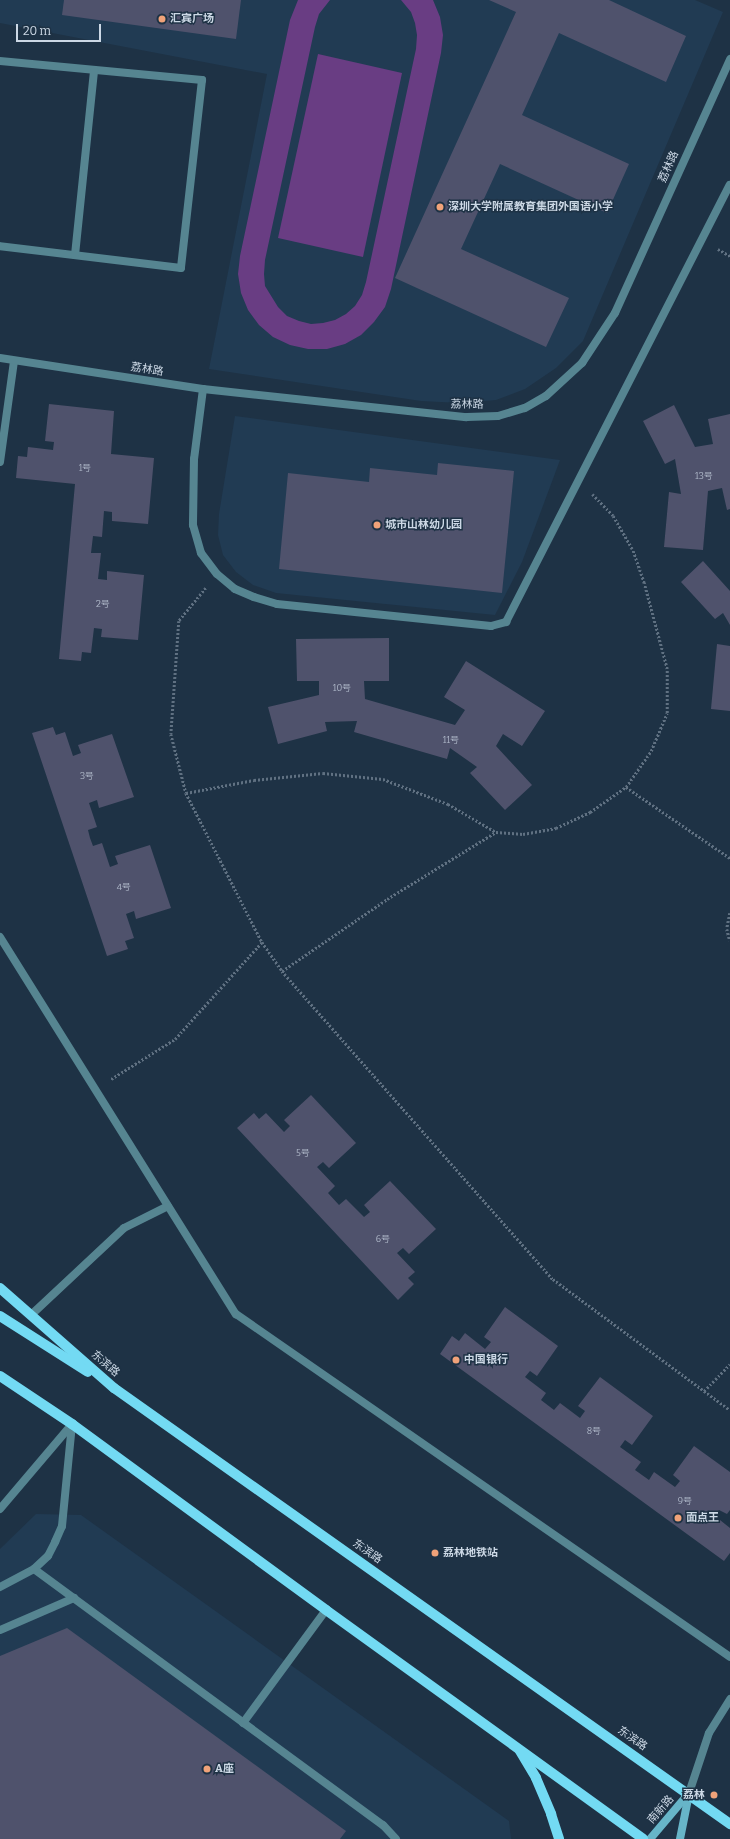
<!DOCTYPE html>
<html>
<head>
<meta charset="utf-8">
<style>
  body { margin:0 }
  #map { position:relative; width:730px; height:1839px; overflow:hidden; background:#1e3245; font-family:Bitter,"Noto Sans SC",serif }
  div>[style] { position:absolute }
  .built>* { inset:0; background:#213b53 }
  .green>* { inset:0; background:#693d83 }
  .building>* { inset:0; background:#4f526c }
  .path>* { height:2.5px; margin-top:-1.25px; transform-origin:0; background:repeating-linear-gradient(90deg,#607182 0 2px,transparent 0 4px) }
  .service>* { height:8px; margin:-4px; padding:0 4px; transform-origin:4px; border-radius:4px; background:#568591 }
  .minor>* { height:8px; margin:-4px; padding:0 4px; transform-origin:4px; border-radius:4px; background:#568591 }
  .tertiary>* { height:8px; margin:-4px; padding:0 4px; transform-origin:4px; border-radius:4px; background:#568591 }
  .secondary>* { height:8px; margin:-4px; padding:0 4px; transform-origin:4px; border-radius:4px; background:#67b5c8 }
  .primary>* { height:10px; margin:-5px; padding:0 5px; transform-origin:5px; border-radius:5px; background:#73daf3 }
  .dots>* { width:11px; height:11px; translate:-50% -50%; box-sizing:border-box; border:2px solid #1e3245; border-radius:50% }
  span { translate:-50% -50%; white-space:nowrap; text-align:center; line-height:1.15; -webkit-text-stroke:3px #1e3245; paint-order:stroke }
  .number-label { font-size:9px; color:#adb6c7 }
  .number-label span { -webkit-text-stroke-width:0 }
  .poi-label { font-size:11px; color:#ccd8e5; font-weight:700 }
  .left { translate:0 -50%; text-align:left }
  .right { translate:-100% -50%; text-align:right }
  .street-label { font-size:11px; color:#ccd8e5 }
  .scale { position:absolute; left:16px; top:24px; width:85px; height:18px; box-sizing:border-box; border:2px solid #ccd8e5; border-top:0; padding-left:5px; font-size:12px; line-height:14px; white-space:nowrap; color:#ccd8e5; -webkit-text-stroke:3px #1e3245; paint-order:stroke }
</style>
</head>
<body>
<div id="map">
  <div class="built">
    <div style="clip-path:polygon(0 0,695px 0,723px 12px,583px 341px,556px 368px,525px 389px,496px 400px,460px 403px,421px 401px,209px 369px,267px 74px,0 23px)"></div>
    <div style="clip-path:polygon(235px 416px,560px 460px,522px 562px,495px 615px,276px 593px,253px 585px,236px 572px,223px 555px,218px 535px,219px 514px)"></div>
    <div style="clip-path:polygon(36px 1514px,81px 1515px,509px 1821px,511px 1839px,0 1839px,0 1549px)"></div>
  </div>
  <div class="green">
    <div style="clip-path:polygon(298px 0,330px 0,319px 14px,315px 27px,265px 260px,264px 274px,265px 286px,278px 307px,287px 316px,299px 321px,311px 324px,323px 323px,335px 320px,346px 314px,355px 306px,362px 295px,366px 282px,416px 49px,417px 35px,415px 23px,411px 12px,401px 0,433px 0,440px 17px,443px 35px,441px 53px,391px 289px,385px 307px,374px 322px,361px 335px,345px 344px,327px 349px,308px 349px,290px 345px,273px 337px,259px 325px,248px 310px,241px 293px,238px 274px,240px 256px,290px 20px)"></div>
    <div style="clip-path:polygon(318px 54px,402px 73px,363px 257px,278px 238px)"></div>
  </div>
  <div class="building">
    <div style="clip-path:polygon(64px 0,241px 0,236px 39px,62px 15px)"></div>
    <div style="clip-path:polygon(489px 0,609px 0,686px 36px,666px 82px,559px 33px,522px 115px,629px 164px,607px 213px,500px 164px,461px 249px,569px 298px,546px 347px,395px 278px,516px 12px)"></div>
    <div style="clip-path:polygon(49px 404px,114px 411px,111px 454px,154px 458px,148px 524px,112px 521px,112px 512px,104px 511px,102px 537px,93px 536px,91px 553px,101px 553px,98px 579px,107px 580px,107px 571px,144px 575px,138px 640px,101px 637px,102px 629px,94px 628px,91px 653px,82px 652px,81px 661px,59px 659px,75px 484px,16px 478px,18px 456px,27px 457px,28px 447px,53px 450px,54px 442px,45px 441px)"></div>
    <div style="clip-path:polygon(674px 405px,695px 447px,713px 444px,708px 419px,730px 414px,730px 509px,727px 510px,722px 488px,708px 491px,703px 550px,664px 547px,669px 492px,681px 494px,675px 459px,665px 464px,643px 421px)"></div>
    <div style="clip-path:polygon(438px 463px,514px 471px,502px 593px,279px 569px,288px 473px,369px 482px,370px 468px,437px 475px)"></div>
    <div style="clip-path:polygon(703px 561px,730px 591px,730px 625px,723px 613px,715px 619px,681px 582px)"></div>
    <div style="clip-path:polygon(389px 638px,389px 681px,364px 681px,365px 699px,455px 725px,465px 710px,444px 697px,466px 661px,545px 711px,522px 746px,503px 734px,496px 746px,532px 785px,505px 810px,470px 773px,477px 767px,450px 748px,447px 759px,354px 732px,357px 721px,325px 722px,327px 731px,278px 744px,268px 707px,319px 695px,319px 681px,297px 681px,296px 639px)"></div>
    <div style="clip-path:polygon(717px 644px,730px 646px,730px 711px,711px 709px)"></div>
    <div style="clip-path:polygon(53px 727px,56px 735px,65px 732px,73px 756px,81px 753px,78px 745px,112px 734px,134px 797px,99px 808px,97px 800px,89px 803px,97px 827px,88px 830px,90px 838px,93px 846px,102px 843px,110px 867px,118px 864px,115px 856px,150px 845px,171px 908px,136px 919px,134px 911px,126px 914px,134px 938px,125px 941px,128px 949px,107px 956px,32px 733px)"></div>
    <div style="clip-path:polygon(311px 1095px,356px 1143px,329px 1168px,323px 1162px,317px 1167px,335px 1186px,328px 1193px,339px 1205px,346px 1199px,364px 1217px,370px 1212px,364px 1205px,390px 1181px,436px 1229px,409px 1254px,403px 1248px,397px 1253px,415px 1272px,408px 1278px,414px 1284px,398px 1300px,237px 1128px,254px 1113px,259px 1119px,266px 1113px,284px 1132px,290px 1126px,284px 1120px)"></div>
    <div style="clip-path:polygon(505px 1307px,558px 1346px,537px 1376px,530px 1371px,525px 1377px,546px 1393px,541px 1400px,554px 1410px,560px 1403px,580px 1418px,585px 1411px,578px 1406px,600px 1377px,653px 1416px,632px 1445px,625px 1440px,620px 1447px,641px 1462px,635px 1470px,649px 1480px,654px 1472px,675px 1487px,680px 1481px,673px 1475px,694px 1446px,730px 1472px,730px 1510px,727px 1514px,719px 1510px,715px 1516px,730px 1528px,730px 1553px,724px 1561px,440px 1354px,452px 1336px,459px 1341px,465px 1333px,485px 1349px,491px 1342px,484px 1337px)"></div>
    <div style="clip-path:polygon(67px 1628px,346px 1831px,340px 1839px,0 1839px,0 1656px)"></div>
  </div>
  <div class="path">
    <div style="left:718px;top:249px;width:14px;rotate:30deg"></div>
    <div style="left:206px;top:588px;width:43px;rotate:129.3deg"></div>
    <div style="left:179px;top:621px;width:113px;rotate:94deg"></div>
    <div style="left:171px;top:734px;width:61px;rotate:75.7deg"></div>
    <div style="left:186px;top:793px;width:167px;rotate:63deg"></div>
    <div style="left:262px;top:942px;width:35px;rotate:55deg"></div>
    <div style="left:282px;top:971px;width:410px;rotate:48.7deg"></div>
    <div style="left:553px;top:1279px;width:220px;rotate:36.5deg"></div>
    <div style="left:626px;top:787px;width:126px;rotate:34.3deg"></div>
    <div style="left:186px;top:793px;width:69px;rotate:-10.8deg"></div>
    <div style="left:254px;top:780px;width:69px;rotate:-5.8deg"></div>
    <div style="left:323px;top:773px;width:60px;rotate:5.7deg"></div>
    <div style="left:383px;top:779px;width:70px;rotate:21deg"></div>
    <div style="left:448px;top:804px;width:56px;rotate:30.3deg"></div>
    <div style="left:496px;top:832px;width:27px;rotate:4deg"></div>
    <div style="left:523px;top:834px;width:34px;rotate:-10deg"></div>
    <div style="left:556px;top:828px;width:38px;rotate:-25deg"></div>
    <div style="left:590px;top:812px;width:44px;rotate:-34.8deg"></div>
    <div style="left:626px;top:787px;width:44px;rotate:-55.2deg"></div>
    <div style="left:651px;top:751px;width:41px;rotate:-67.2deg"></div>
    <div style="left:667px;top:713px;width:44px;rotate:-90deg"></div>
    <div style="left:667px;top:669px;width:89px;rotate:-105deg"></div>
    <div style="left:644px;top:583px;width:36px;rotate:-109deg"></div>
    <div style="left:632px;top:549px;width:38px;rotate:-120deg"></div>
    <div style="left:613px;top:516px;width:30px;rotate:-134deg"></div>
    <div style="left:730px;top:913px;width:16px;rotate:101deg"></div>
    <div style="left:727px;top:929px;width:12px;rotate:76deg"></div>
    <div style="left:282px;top:971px;width:127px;rotate:-34.4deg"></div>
    <div style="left:387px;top:899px;width:128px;rotate:-31.6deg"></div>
    <div style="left:111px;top:1079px;width:75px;rotate:-32deg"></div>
    <div style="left:175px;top:1039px;width:130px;rotate:-48.1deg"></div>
    <div style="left:704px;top:1391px;width:37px;rotate:-46deg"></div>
  </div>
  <div class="service">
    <div style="left:0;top:61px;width:203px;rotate:5.4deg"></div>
    <div style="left:202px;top:80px;width:189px;rotate:96.4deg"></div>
    <div style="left:181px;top:268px;width:182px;rotate:-173.1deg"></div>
    <div style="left:75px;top:255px;width:186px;rotate:-84.1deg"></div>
    <div style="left:0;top:462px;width:102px;rotate:-82.1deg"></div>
    <div style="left:0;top:937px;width:445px;rotate:58deg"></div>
    <div style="left:236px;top:1314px;width:601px;rotate:34.77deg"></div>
    <div style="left:31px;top:1315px;width:127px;rotate:-43.1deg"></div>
    <div style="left:124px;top:1228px;width:49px;rotate:-26.6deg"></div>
    <div style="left:0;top:1509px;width:111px;rotate:-49.7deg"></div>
    <div style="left:34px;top:1569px;width:433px;rotate:36.3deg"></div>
    <div style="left:383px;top:1825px;width:19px;rotate:47deg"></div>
    <div style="left:0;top:1630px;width:81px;rotate:-23.4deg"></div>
    <div style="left:243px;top:1723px;width:140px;rotate:-53.7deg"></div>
    <div style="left:689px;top:1793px;width:63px;rotate:-71.6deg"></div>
    <div style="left:709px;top:1733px;width:40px;rotate:-58deg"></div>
  </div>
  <div class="minor">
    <div style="left:203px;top:389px;width:71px;rotate:97.3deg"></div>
    <div style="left:194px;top:459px;width:66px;rotate:90.9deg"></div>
    <div style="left:193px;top:525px;width:29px;rotate:74deg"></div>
    <div style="left:201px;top:553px;width:26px;rotate:53deg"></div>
    <div style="left:217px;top:574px;width:23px;rotate:40deg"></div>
    <div style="left:235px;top:589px;width:21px;rotate:23deg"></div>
    <div style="left:254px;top:597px;width:24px;rotate:17deg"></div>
    <div style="left:277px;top:604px;width:215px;rotate:5.9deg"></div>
    <div style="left:491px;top:626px;width:16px;rotate:-15deg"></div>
    <div style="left:506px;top:622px;width:491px;rotate:-62.9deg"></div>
    <div style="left:0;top:1587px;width:38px;rotate:-28deg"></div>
    <div style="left:34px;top:1569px;width:19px;rotate:-43deg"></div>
    <div style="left:48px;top:1556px;width:16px;rotate:-63deg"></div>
    <div style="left:55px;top:1542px;width:17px;rotate:-66deg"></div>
    <div style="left:62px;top:1526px;width:102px;rotate:-84.4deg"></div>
  </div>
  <div class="tertiary">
    <div style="left:0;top:358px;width:205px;rotate:8.7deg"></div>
    <div style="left:203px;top:389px;width:265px;rotate:6.1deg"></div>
    <div style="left:467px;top:417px;width:31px;rotate:-2deg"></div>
    <div style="left:498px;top:416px;width:28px;rotate:-17deg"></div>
    <div style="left:525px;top:408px;width:24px;rotate:-30deg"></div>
    <div style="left:546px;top:396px;width:49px;rotate:-42.5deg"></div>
    <div style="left:582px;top:363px;width:60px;rotate:-56.6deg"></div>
    <div style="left:615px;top:313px;width:279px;rotate:-65.6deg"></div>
  </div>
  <div class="secondary">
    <div style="left:650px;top:1839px;width:60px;rotate:-49.7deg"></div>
    <div style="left:680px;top:1839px;width:46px;rotate:-78.7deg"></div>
  </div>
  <div class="primary">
    <div style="left:0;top:1288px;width:152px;rotate:41.3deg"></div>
    <div style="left:114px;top:1388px;width:755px;rotate:35.29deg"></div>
    <div style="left:0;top:1316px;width:104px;rotate:32.5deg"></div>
    <div style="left:0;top:1376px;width:87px;rotate:33.7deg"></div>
    <div style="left:72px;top:1424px;width:315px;rotate:36.2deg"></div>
    <div style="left:326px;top:1610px;width:391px;rotate:35.8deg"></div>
    <div style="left:520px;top:1751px;width:31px;rotate:59deg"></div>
    <div style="left:536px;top:1778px;width:39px;rotate:67deg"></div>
    <div style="left:551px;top:1814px;width:26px;rotate:72deg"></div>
  </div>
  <div class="dots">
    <div style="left:162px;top:19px;background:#f0a279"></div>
    <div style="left:440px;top:207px;background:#f0a279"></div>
    <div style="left:377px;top:525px;background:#f0a279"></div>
    <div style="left:456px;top:1360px;background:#f0a279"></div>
    <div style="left:678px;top:1518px;background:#f0a279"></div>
    <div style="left:435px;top:1553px;background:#f0a279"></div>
    <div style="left:207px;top:1769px;background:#f0a279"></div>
    <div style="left:714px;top:1795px;background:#f0a279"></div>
  </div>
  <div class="number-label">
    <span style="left:85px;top:468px">1号</span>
    <span style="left:704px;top:476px">13号</span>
    <span style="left:103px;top:604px">2号</span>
    <span style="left:342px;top:688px">10号</span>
    <span style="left:451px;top:740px">11号</span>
    <span style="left:87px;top:776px">3号</span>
    <span style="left:124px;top:887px">4号</span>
    <span style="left:303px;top:1153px">5号</span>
    <span style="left:383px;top:1239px">6号</span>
    <span style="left:594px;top:1431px">8号</span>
    <span style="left:685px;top:1501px">9号</span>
  </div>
  <div class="poi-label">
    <span class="left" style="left:170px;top:19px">汇宾广场</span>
    <span class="left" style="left:448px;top:207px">深圳大学附属教育集团外国语小学</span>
    <span class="left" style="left:385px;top:525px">城市山林幼儿园</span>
    <span class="left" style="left:464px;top:1360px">中国银行</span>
    <span class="left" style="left:686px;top:1518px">面点王</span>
    <span class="left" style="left:443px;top:1553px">荔林地铁站</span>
    <span class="left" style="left:215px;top:1769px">A座</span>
    <span class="right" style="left:705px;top:1795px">荔林</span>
  </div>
  <div class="street-label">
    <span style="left:669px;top:167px;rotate:-66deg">荔林路</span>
    <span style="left:147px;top:370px;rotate:9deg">荔林路</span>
    <span style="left:467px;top:405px;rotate:1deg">荔林路</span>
    <span style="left:105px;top:1364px;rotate:41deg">东滨路</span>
    <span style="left:367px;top:1552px;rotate:35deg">东滨路</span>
    <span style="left:632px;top:1739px;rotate:35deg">东滨路</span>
    <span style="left:661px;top:1810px;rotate:-49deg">南新路</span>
  </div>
  <div class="scale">20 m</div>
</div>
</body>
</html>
